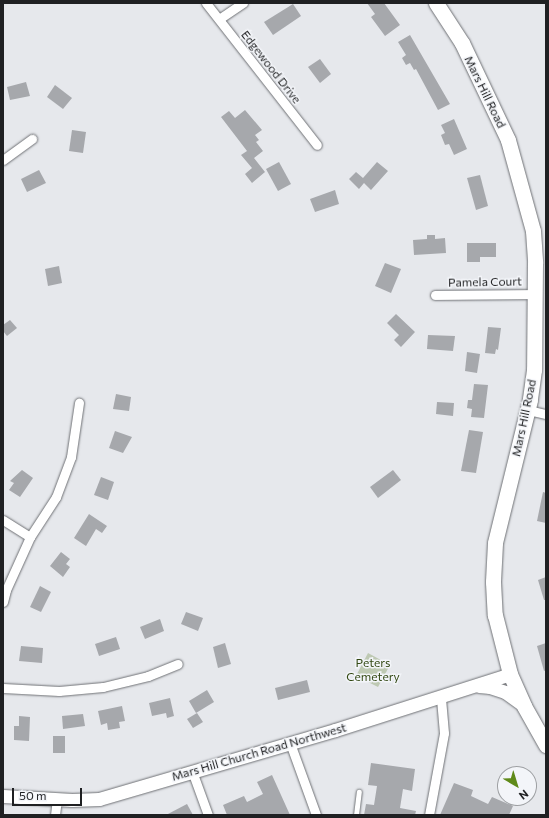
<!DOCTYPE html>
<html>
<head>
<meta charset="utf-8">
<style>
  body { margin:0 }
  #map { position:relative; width:549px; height:818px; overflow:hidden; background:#e6e8ec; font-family:Commissioner,sans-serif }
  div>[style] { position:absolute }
  .green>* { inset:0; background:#bec9b3 }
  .building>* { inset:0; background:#a6a8ac }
  .roads { filter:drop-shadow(0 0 1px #6f7175) drop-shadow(0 0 1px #6f7175) }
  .lane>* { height:4.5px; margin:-2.25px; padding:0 2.25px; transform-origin:2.25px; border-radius:2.25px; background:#fff }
  .street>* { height:9px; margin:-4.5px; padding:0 4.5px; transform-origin:4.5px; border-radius:4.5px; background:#fff }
  .secondary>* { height:13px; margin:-6.5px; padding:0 6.5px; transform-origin:6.5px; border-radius:6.5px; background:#fff }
  .primary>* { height:15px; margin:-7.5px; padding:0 7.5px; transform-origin:7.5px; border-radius:7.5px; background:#fff }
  span { translate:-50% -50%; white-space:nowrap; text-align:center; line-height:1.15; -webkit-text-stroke:3px #f3f5f9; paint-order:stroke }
  .street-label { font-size:12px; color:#1f2022 }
  .park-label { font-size:12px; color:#324813 }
  .frame { position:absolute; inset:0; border:4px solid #1f2022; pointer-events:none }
  .north { position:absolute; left:497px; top:766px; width:40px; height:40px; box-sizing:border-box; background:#f3f5f9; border:1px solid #9ea0a3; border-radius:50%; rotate:142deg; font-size:11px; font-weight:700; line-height:16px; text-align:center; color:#1f2022 }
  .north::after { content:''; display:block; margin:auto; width:14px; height:18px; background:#5f8a19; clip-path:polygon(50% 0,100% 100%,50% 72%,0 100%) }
  .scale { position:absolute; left:12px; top:788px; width:70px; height:18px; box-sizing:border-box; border:2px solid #1f2022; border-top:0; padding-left:5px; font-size:12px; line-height:14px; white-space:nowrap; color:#1f2022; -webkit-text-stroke:3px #f3f5f9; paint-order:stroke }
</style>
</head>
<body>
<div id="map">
  <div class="green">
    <div style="clip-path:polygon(368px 653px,390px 665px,378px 687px,356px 676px)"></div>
  </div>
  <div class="building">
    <div style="clip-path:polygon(367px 3px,384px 3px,400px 25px,385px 36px,371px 17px,375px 14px)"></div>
    <div style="clip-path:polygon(293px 4px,301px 16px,273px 35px,264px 22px)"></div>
    <div style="clip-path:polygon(410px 35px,450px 104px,438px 110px,416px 69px,414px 70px,410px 63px,406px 65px,402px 58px,406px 55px,398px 42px)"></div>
    <div style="clip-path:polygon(320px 59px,331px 74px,320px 83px,308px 67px)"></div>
    <div style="clip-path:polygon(26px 82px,30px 96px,10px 100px,7px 87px)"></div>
    <div style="clip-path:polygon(55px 85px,72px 98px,63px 109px,47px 97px)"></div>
    <div style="clip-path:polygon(245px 110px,262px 130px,255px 135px,259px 140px,256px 142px,263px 151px,254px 158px,265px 172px,252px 183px,245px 174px,252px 168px,241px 155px,247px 151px,221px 117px,229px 111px,235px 118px)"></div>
    <div style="clip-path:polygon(454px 119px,467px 149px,454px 155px,449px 144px,445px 145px,441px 135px,445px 133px,441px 125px)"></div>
    <div style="clip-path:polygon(72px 130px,86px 132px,83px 153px,69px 151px)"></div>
    <div style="clip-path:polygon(279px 162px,291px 184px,278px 191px,266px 169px)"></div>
    <div style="clip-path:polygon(377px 162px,388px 171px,371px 190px,364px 183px,359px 189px,349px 179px,356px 172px,363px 178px)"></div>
    <div style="clip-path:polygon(39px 170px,46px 183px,27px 192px,21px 179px)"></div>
    <div style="clip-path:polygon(480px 175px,488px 206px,476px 210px,467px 178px)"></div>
    <div style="clip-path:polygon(335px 190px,339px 204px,315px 212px,310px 199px)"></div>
    <div style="clip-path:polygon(427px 235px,435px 235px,435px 239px,445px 238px,446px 253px,414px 255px,413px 240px,427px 239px)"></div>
    <div style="clip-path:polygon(467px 243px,496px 243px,496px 257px,480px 257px,480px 262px,467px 262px)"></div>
    <div style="clip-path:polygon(385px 263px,401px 269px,391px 293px,375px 286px)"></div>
    <div style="clip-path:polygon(59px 266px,62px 283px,48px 286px,45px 269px)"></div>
    <div style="clip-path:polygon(396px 314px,415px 332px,401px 347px,394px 340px,399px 335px,387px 323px)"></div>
    <div style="clip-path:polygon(10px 320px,17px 328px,7px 336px,3px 331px,3px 325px)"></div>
    <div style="clip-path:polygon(488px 327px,501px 328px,498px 350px,496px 349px,495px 354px,485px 353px)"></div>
    <div style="clip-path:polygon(428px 335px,455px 336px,453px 351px,427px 349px)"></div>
    <div style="clip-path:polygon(467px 352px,480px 354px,477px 373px,465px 371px)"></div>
    <div style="clip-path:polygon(474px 384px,488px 385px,484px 418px,471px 417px,472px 409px,467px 408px,468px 400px,472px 400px)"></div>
    <div style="clip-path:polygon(116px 394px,131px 397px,129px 411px,113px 409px)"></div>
    <div style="clip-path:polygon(437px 402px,454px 403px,453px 416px,436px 414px)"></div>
    <div style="clip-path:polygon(469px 430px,483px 432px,476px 473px,461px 471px)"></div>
    <div style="clip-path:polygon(115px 431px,132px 437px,123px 453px,109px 448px)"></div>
    <div style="clip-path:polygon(22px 470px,33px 478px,20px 497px,9px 490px,14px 483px,10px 481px)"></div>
    <div style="clip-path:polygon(393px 470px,401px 480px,378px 498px,370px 487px)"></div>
    <div style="clip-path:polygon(101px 477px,114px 482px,108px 500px,94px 495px)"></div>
    <div style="clip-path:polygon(543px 492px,546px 493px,546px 523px,537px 521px)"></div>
    <div style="clip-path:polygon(89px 514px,107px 526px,102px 533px,96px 529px,86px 546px,74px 538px)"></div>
    <div style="clip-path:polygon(61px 552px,70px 559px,66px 564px,70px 567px,63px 577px,50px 566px)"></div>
    <div style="clip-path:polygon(546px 577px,546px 600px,544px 600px,538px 580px)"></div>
    <div style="clip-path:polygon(40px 586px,51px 592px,41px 612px,30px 607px)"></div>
    <div style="clip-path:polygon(186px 612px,203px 618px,198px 631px,181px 624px)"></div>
    <div style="clip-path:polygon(160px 619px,164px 631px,145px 639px,140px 627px)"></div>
    <div style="clip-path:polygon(116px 637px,120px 649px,99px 656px,95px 644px)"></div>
    <div style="clip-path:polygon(225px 643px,231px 664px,218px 668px,213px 647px)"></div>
    <div style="clip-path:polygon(546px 643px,546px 670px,544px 671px,537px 646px)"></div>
    <div style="clip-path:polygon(21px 646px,43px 648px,42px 663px,19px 661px)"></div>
    <div style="clip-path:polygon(307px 680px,310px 692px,278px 700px,275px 688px)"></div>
    <div style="clip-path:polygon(207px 690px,214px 702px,196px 713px,189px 701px)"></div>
    <div style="clip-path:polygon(170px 698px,174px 716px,167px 718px,166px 713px,152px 716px,149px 703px)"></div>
    <div style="clip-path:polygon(122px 706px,125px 721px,119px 722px,120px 728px,108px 730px,107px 723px,101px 725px,98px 711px)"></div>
    <div style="clip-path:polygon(197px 713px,203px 722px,193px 728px,187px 719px)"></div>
    <div style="clip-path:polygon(83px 714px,85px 726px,63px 729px,62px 716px)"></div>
    <div style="clip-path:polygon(19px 716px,30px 717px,29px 741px,14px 740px,14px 726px,19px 726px)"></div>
    <div style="clip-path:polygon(53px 736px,65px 736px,65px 753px,53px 753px)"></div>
    <div style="clip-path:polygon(371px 763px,415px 769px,412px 791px,403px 789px,400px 808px,416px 811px,415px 815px,364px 815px,366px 804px,374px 805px,377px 786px,368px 785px)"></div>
    <div style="clip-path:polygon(272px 775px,290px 815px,227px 815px,223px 805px,244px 796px,247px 802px,263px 794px,257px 782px)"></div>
    <div style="clip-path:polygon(454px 783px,473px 790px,471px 796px,488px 804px,492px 797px,513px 806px,509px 815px,440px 815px)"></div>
    <div style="clip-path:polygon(187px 804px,193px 815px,166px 815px)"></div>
  </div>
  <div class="roads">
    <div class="lane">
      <div style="left:356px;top:815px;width:23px;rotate:-83deg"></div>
    </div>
    <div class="street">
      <div style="left:206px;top:3px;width:180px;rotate:52deg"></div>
      <div style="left:219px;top:19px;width:29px;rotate:-34deg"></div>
      <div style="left:3px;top:160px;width:36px;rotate:-36deg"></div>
      <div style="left:435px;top:295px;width:101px;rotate:-0.6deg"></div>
      <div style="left:528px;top:410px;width:18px;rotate:13deg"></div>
      <div style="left:3px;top:520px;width:32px;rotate:32deg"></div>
      <div style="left:3px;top:602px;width:12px;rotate:-76deg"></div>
      <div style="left:6px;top:590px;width:58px;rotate:-65.6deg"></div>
      <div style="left:30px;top:537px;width:48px;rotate:-57deg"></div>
      <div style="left:56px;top:497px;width:43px;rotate:-69.4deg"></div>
      <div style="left:71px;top:457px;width:55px;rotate:-81.6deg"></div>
      <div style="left:3px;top:688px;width:56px;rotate:3.1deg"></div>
      <div style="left:59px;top:691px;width:44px;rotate:-5.2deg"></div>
      <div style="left:103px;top:687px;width:46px;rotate:-13.7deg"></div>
      <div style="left:148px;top:676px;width:32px;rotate:-22deg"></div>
      <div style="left:290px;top:743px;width:77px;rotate:70.1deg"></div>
      <div style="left:192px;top:771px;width:47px;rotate:70deg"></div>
      <div style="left:55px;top:815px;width:16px;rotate:-83deg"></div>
      <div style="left:429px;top:815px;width:83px;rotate:-79.6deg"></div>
      <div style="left:444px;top:733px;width:36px;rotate:-95deg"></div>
    </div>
    <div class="secondary">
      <div style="left:479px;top:686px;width:11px;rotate:5deg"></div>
      <div style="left:490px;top:687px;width:16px;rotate:18deg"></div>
      <div style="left:505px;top:692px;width:24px;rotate:36deg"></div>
      <div style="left:3px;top:796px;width:69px;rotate:3.3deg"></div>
      <div style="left:72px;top:800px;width:27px;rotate:-2deg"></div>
      <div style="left:99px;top:799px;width:246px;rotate:-16.3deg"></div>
      <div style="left:335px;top:730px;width:184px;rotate:-17.7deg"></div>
    </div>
    <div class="primary">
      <div style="left:436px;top:3px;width:48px;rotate:57deg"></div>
      <div style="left:462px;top:43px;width:107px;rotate:64.6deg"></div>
      <div style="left:508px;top:140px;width:94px;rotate:74.6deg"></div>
      <div style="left:533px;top:231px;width:32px;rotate:86deg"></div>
      <div style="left:535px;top:263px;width:107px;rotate:90.5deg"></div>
      <div style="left:534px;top:370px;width:30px;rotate:98deg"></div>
      <div style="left:530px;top:400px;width:147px;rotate:103.8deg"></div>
      <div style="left:495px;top:543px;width:39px;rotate:93deg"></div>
      <div style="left:493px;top:582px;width:33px;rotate:87deg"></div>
      <div style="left:495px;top:615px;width:61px;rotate:75.7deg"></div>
      <div style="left:510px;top:674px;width:35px;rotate:66deg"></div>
      <div style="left:524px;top:706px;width:45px;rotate:60.6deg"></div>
    </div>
  </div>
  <div class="street-label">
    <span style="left:271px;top:67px;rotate:52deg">Edgewood Drive</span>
    <span style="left:485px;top:92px;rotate:64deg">Mars Hill Road</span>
    <span style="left:485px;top:282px;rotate:-1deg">Pamela Court</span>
    <span style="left:524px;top:418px;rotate:-78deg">Mars Hill Road</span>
    <span style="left:259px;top:752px;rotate:-16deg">Mars Hill Church Road Northwest</span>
  </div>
  <div class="park-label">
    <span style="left:373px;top:670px">Peters<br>Cemetery</span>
  </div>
  <div class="frame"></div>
  <div class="north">N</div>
  <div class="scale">50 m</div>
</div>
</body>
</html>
